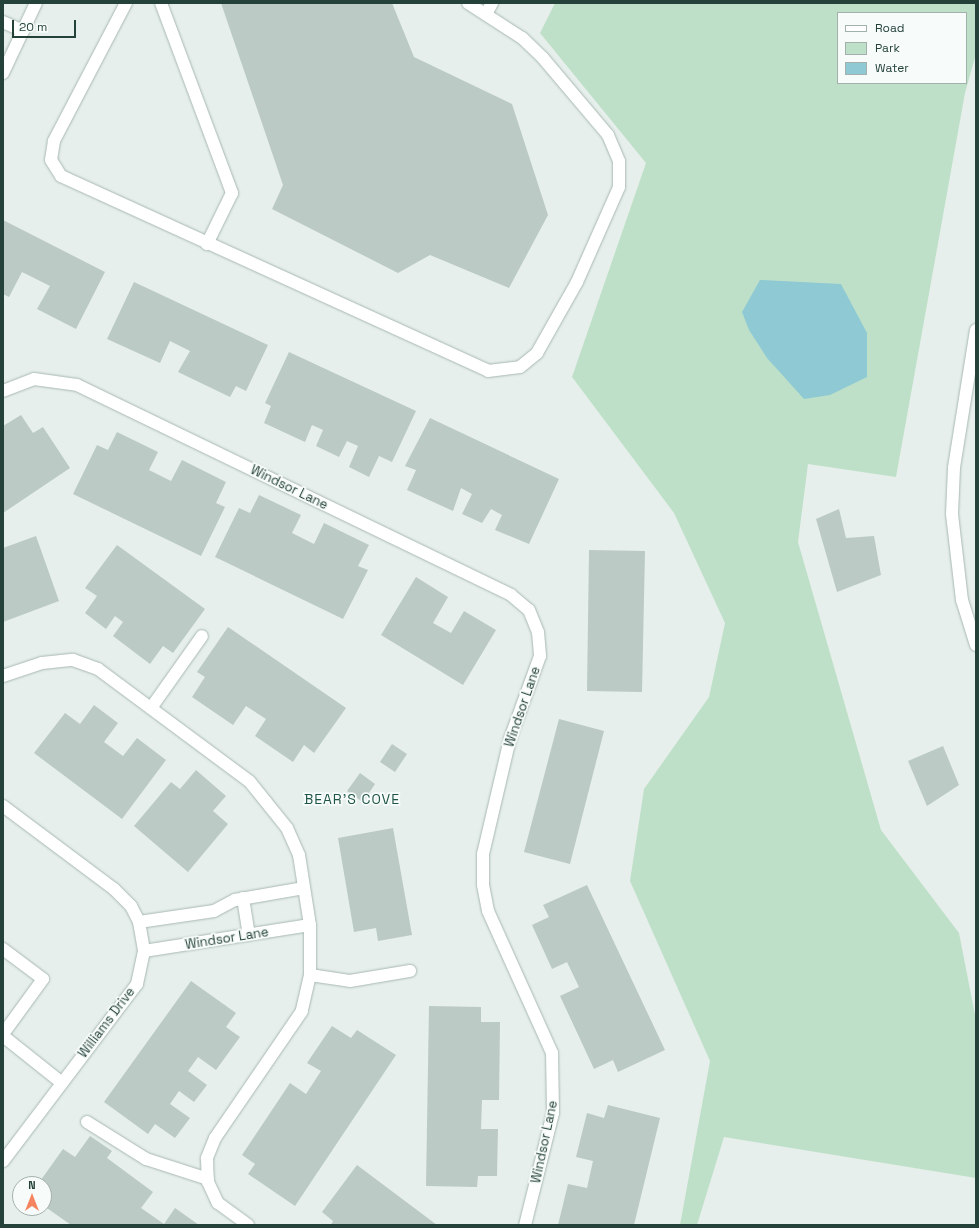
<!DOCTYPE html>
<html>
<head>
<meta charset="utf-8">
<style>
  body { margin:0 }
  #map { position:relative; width:979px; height:1228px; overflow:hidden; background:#e6efeb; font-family:"Space Grotesk",sans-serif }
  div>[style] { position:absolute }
  .green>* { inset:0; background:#bfe0c8 }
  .water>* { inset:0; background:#8ec9d4 }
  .building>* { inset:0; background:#bbcac4 }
  .roads { filter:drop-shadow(0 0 1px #a8b8b2) drop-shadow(0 0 1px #a8b8b2) }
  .minor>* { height:12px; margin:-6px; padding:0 6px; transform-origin:6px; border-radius:6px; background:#fff }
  span { translate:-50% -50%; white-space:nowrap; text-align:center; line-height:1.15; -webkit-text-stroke:3.5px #f7fbf9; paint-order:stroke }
  .street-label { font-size:13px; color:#24423a }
  .neighbourhood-label { font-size:14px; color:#1f5548; letter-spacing:1px }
  .frame { position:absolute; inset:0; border:4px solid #24423a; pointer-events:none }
  .legend { position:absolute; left:837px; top:12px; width:130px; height:72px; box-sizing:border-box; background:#f7fbf9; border:1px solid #a3b1ad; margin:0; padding:5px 7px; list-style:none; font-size:12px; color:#24423a }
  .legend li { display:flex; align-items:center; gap:8px; height:20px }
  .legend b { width:20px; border:1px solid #a3b1ad }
  .north { position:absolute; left:12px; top:1176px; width:40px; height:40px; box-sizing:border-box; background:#f7fbf9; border:1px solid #a3b1ad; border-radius:50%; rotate:0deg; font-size:11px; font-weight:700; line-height:16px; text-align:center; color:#24423a }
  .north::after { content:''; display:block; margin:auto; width:14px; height:18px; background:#f4845f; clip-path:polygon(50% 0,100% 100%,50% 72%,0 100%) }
  .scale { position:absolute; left:12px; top:20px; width:64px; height:18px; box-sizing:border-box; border:2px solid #24423a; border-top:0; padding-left:5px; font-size:12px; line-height:14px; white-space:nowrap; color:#24423a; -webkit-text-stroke:3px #f7fbf9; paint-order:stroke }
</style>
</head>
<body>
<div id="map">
  <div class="green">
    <div style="clip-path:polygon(evenodd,555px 3px,976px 3px,976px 54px,965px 93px,896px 477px,808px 464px,798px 542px,881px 830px,959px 933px,976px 1020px,976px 1178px,724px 1137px,697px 1225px,680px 1225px,710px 1061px,630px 881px,644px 789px,709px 697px,725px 623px,674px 513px,572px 377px,646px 163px,540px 33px,555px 3px,838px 13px,966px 13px,966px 83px,838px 83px,838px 13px)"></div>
  </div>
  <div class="water">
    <div style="clip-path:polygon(760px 280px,841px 284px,867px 333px,867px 377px,830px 395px,804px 399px,767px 358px,749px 330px,742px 312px)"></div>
  </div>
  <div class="building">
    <div style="clip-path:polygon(221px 3px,392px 3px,414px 57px,512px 104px,548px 215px,509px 288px,430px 255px,398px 273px,272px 209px,283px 185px)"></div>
    <div style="clip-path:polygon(3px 220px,105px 272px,76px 329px,37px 309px,50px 286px,22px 272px,9px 297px,3px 294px)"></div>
    <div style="clip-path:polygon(134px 282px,268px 345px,246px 391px,236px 386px,230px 397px,178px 372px,190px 351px,170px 341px,160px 363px,107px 339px)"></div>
    <div style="clip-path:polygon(289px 352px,416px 411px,392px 462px,379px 456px,369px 477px,349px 467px,358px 446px,347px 441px,339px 457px,316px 446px,323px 430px,312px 425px,305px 442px,264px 423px,271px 406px,265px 403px)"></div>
    <div style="clip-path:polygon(21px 415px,33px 433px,43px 427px,70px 468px,3px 513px,3px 426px)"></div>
    <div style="clip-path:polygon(430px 418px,559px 479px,529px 544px,495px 530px,502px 515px,491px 509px,482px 523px,462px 514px,472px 494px,461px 488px,453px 511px,407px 490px,416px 470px,405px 466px)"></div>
    <div style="clip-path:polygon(117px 432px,158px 452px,149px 470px,171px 481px,182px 460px,226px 482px,216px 503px,225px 507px,201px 556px,73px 494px,97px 445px,108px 450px)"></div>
    <div style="clip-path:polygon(259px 495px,301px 515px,292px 533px,314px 544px,324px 523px,369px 545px,358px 566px,368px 570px,343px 619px,215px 557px,239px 508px,250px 513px)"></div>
    <div style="clip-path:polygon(839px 509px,846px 538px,874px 536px,881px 575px,837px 592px,816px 519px)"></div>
    <div style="clip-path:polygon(36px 536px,59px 601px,3px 622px,3px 548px)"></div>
    <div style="clip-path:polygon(117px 545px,205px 609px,173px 653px,163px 646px,150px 664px,113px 636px,123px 622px,115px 616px,106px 629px,85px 613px,97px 596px,85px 588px)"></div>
    <div style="clip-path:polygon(589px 550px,645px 551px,642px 692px,587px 691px)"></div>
    <div style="clip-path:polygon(416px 577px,448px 597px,433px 623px,451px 633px,464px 611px,496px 630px,463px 685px,381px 635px)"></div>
    <div style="clip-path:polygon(228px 627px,346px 708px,314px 753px,304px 745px,293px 762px,255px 736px,266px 719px,246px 706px,233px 725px,192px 697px,205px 677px,197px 672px)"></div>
    <div style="clip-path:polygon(94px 705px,118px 723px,104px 742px,123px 756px,137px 738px,166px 760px,122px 819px,34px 753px,65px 713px,80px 724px)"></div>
    <div style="clip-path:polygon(559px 719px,604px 731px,570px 864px,524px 852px)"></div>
    <div style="clip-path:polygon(392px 744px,407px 754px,395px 772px,380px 762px)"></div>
    <div style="clip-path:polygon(943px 746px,959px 785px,927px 806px,908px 761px)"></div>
    <div style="clip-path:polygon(196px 770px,226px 796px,213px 811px,228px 824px,188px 872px,134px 826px,171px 782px,180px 789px)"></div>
    <div style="clip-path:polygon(360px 773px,375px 784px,363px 802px,347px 791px)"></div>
    <div style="clip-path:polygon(393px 828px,412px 935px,378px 941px,376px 928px,354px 932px,338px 838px)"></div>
    <div style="clip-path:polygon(587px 885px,665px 1050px,618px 1072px,613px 1060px,594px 1069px,560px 996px,579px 987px,567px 962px,552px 969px,532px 925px,549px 917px,543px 905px)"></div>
    <div style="clip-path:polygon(191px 981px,236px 1013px,226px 1027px,240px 1037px,216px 1070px,198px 1057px,188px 1071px,207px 1085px,194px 1102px,179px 1091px,170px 1104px,190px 1118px,175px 1138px,155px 1124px,148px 1134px,104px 1102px)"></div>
    <div style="clip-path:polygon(429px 1006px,481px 1007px,481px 1022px,500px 1022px,499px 1100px,482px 1100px,481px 1129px,498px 1129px,497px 1176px,478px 1176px,477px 1187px,426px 1186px)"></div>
    <div style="clip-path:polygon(332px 1026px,351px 1038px,357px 1030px,396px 1055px,295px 1206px,248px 1174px,255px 1164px,242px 1155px,290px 1083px,306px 1094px,321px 1071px,307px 1063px)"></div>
    <div style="clip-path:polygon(608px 1105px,660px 1118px,634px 1225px,558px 1225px,568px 1184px,587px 1188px,593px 1161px,576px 1157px,587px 1113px,604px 1118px)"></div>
    <div style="clip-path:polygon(90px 1136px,112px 1151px,107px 1158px,153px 1192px,141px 1208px,164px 1224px,175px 1208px,199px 1225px,71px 1225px,44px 1206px,44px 1184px,38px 1184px,63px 1149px,75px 1157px)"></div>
    <div style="clip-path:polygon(357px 1165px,437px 1225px,331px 1225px,333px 1221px,322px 1212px)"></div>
  </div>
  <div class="roads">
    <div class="minor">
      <div style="left:126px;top:3px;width:156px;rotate:117.6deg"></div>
      <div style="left:54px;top:141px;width:19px;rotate:99deg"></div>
      <div style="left:51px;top:160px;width:19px;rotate:58deg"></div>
      <div style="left:61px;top:176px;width:469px;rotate:24.5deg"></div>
      <div style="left:488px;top:371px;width:32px;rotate:-7deg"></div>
      <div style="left:520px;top:367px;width:22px;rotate:-39deg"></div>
      <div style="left:537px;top:353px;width:81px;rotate:-60.6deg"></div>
      <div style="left:577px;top:282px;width:104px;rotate:-66.1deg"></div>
      <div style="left:619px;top:187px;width:26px;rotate:-90deg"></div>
      <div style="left:619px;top:161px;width:28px;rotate:-113deg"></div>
      <div style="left:608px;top:135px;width:101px;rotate:-130.2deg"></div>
      <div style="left:543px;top:58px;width:29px;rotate:-136deg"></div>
      <div style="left:522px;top:38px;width:64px;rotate:-147.1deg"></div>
      <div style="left:161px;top:3px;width:203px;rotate:69.5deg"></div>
      <div style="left:232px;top:193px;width:57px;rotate:116.1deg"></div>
      <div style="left:486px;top:14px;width:13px;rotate:-61deg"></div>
      <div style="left:3px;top:22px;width:22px;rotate:24deg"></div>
      <div style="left:3px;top:73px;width:77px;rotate:-64.8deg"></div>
      <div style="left:976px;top:330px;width:140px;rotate:99.1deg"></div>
      <div style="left:954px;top:468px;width:46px;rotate:92.5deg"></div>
      <div style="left:952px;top:514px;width:87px;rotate:83.4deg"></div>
      <div style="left:962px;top:600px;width:47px;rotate:72.7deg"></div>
      <div style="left:3px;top:391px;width:33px;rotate:-21deg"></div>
      <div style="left:34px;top:379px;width:43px;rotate:7.9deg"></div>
      <div style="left:77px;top:385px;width:482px;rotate:25.8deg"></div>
      <div style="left:511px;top:595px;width:23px;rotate:40deg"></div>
      <div style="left:529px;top:610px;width:24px;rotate:68deg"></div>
      <div style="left:538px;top:632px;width:24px;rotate:85deg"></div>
      <div style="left:540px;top:656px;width:88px;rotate:109.9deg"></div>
      <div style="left:510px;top:739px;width:118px;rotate:103.2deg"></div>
      <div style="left:483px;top:854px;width:31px;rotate:90deg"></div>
      <div style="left:483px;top:885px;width:26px;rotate:79deg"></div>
      <div style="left:488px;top:911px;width:156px;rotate:65.7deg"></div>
      <div style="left:552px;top:1053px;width:60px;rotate:89deg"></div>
      <div style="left:553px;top:1113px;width:115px;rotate:104deg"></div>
      <div style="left:3px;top:676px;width:41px;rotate:-18.4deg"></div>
      <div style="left:42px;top:663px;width:31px;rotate:-6deg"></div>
      <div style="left:73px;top:660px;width:27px;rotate:20deg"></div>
      <div style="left:98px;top:669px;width:189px;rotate:36.6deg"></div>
      <div style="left:250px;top:782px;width:59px;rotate:51.2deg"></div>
      <div style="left:287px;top:828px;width:30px;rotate:66deg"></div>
      <div style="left:299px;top:855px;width:71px;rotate:81.1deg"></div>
      <div style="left:310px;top:925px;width:50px;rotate:90deg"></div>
      <div style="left:310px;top:975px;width:37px;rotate:103deg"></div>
      <div style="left:302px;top:1011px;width:154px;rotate:124.4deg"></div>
      <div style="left:215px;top:1138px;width:22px;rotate:112deg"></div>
      <div style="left:207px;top:1158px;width:24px;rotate:88deg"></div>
      <div style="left:208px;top:1182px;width:23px;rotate:65deg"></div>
      <div style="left:218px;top:1203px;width:37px;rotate:36deg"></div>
      <div style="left:151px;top:708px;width:88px;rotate:-54.7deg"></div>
      <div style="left:3px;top:806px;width:139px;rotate:36.8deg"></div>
      <div style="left:114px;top:889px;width:24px;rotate:45deg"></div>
      <div style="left:131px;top:906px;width:18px;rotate:63deg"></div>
      <div style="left:139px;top:922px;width:29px;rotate:80deg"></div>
      <div style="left:144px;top:951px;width:34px;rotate:102deg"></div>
      <div style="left:137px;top:984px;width:222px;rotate:127.1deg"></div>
      <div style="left:243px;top:898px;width:37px;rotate:81deg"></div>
      <div style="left:139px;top:922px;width:76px;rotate:-8.3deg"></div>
      <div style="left:214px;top:911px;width:24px;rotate:-28deg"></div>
      <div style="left:235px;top:900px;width:70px;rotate:-9.9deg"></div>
      <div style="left:3px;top:949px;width:50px;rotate:36.9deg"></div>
      <div style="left:43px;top:979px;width:68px;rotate:126deg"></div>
      <div style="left:144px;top:951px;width:168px;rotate:-8.9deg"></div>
      <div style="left:310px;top:975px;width:40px;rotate:8.5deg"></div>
      <div style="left:350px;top:981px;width:61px;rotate:-9.5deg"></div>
      <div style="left:3px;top:1036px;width:75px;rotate:38.5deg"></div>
      <div style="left:87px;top:1122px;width:70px;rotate:32.1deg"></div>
      <div style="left:146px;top:1159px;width:65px;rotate:17.9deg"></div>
    </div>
  </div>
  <div class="street-label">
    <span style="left:289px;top:488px;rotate:26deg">Windsor Lane</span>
    <span style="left:523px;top:707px;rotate:-71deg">Windsor Lane</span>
    <span style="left:227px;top:939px;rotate:-9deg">Windsor Lane</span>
    <span style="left:107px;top:1023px;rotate:-53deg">Williams Drive</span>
    <span style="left:545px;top:1142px;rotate:-78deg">Windsor Lane</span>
  </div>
  <div class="neighbourhood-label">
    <span style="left:352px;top:799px">BEAR'S COVE</span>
  </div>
  <div class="frame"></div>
  <ul class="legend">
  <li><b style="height:5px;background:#fff"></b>Road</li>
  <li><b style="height:11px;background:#bfe0c8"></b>Park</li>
  <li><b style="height:11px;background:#8ec9d4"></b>Water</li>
  </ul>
  <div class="north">N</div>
  <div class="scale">20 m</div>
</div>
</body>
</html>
